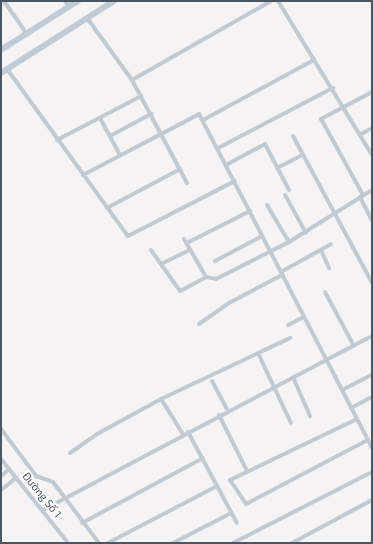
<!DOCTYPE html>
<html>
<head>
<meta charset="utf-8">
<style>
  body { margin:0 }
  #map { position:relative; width:373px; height:544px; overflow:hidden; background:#f5f3f3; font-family:"Exo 2",sans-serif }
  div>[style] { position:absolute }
  .minor>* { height:4px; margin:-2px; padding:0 2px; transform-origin:2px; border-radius:2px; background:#c1cad2 }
  .secondary>* { height:5.5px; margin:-2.75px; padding:0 2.75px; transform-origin:2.75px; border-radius:2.75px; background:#c1cbd6 }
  span { translate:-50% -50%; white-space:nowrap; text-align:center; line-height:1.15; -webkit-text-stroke:4px #fff; paint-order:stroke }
  .street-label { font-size:11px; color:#4a5661 }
  .frame { position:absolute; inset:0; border:2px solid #4a5661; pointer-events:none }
</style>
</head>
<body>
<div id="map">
  <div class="minor">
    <div style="left:4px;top:1px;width:40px;rotate:55.1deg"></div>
    <div style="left:65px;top:1px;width:7px;rotate:56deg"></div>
    <div style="left:278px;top:1px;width:180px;rotate:58.6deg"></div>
    <div style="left:87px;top:18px;width:77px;rotate:54deg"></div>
    <div style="left:132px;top:80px;width:117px;rotate:61.9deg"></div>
    <div style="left:7px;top:69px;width:206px;rotate:54.1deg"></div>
    <div style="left:128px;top:236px;width:120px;rotate:-27.2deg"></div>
    <div style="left:132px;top:80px;width:160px;rotate:-29.6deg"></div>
    <div style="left:100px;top:118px;width:42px;rotate:61.6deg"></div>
    <div style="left:203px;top:120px;width:126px;rotate:-28.4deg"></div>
    <div style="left:361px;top:134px;width:13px;rotate:-29deg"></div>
    <div style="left:110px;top:136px;width:47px;rotate:-28.2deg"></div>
    <div style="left:293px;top:136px;width:167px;rotate:61.7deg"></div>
    <div style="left:57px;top:140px;width:95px;rotate:-27.6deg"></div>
    <div style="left:218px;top:148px;width:130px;rotate:-27.6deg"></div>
    <div style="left:226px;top:165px;width:44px;rotate:-28.3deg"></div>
    <div style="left:265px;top:144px;width:52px;rotate:62.4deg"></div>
    <div style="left:277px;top:168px;width:29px;rotate:-27deg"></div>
    <div style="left:83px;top:175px;width:131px;rotate:-27.7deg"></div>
    <div style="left:199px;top:114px;width:376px;rotate:62.6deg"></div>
    <div style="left:285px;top:195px;width:43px;rotate:61.1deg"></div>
    <div style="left:363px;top:195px;width:87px;rotate:-118.9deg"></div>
    <div style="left:321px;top:119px;width:58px;rotate:-27.9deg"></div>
    <div style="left:360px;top:197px;width:27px;rotate:63deg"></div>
    <div style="left:267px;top:205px;width:43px;rotate:59.3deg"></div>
    <div style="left:107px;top:208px;width:83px;rotate:-28.1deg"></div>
    <div style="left:184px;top:239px;width:44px;rotate:59.9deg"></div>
    <div style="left:187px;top:243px;width:71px;rotate:-26.9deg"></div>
    <div style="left:151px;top:250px;width:50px;rotate:54.7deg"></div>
    <div style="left:180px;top:291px;width:30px;rotate:-28deg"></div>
    <div style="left:206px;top:277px;width:10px;rotate:11deg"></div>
    <div style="left:216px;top:279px;width:82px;rotate:-26.9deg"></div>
    <div style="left:289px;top:242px;width:98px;rotate:-32.1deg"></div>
    <div style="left:321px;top:250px;width:20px;rotate:66deg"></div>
    <div style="left:215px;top:261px;width:53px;rotate:-28deg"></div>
    <div style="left:161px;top:264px;width:32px;rotate:-26deg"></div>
    <div style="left:281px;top:272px;width:57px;rotate:-29.2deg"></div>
    <div style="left:325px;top:292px;width:61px;rotate:61.8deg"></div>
    <div style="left:199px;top:324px;width:39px;rotate:-35deg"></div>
    <div style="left:231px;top:302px;width:58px;rotate:-27.9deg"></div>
    <div style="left:288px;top:325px;width:18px;rotate:-27deg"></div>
    <div style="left:258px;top:353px;width:77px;rotate:64.8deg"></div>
    <div style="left:293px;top:377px;width:43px;rotate:66.4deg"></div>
    <div style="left:212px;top:381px;width:34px;rotate:62deg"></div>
    <div style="left:342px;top:390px;width:34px;rotate:-27deg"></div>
    <div style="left:161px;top:399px;width:41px;rotate:57.8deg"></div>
    <div style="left:351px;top:408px;width:24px;rotate:-28deg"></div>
    <div style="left:219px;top:415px;width:63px;rotate:63.4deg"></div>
    <div style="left:357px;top:419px;width:141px;rotate:154.3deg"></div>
    <div style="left:230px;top:480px;width:29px;rotate:56deg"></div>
    <div style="left:246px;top:504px;width:138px;rotate:-27.7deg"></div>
    <div style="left:1px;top:429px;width:59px;rotate:53.3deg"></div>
    <div style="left:36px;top:476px;width:18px;rotate:19deg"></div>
    <div style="left:53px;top:482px;width:76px;rotate:53deg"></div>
    <div style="left:188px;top:432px;width:103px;rotate:61.7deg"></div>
    <div style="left:70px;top:453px;width:33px;rotate:-35deg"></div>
    <div style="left:97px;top:434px;width:73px;rotate:-28.7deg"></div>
    <div style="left:161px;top:399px;width:143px;rotate:-25.3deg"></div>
    <div style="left:1px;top:459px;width:107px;rotate:51.4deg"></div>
    <div style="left:1px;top:476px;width:11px;rotate:-41deg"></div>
    <div style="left:1px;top:490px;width:19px;rotate:-39deg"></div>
    <div style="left:43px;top:510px;width:372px;rotate:-27.9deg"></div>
    <div style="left:82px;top:523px;width:137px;rotate:-28.2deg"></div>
    <div style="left:108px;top:543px;width:123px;rotate:-27.6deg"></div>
    <div style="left:173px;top:543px;width:65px;rotate:-27.3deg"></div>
    <div style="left:233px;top:543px;width:156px;rotate:-27.1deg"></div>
    <div style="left:292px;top:543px;width:91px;rotate:-28.3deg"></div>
  </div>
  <div class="secondary">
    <div style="left:1px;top:50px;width:91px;rotate:-32.5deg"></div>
    <div style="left:1px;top:73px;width:134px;rotate:-32.5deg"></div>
  </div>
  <div class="street-label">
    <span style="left:42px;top:495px;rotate:51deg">Đường Số 1</span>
  </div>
  <div class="frame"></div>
</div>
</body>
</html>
